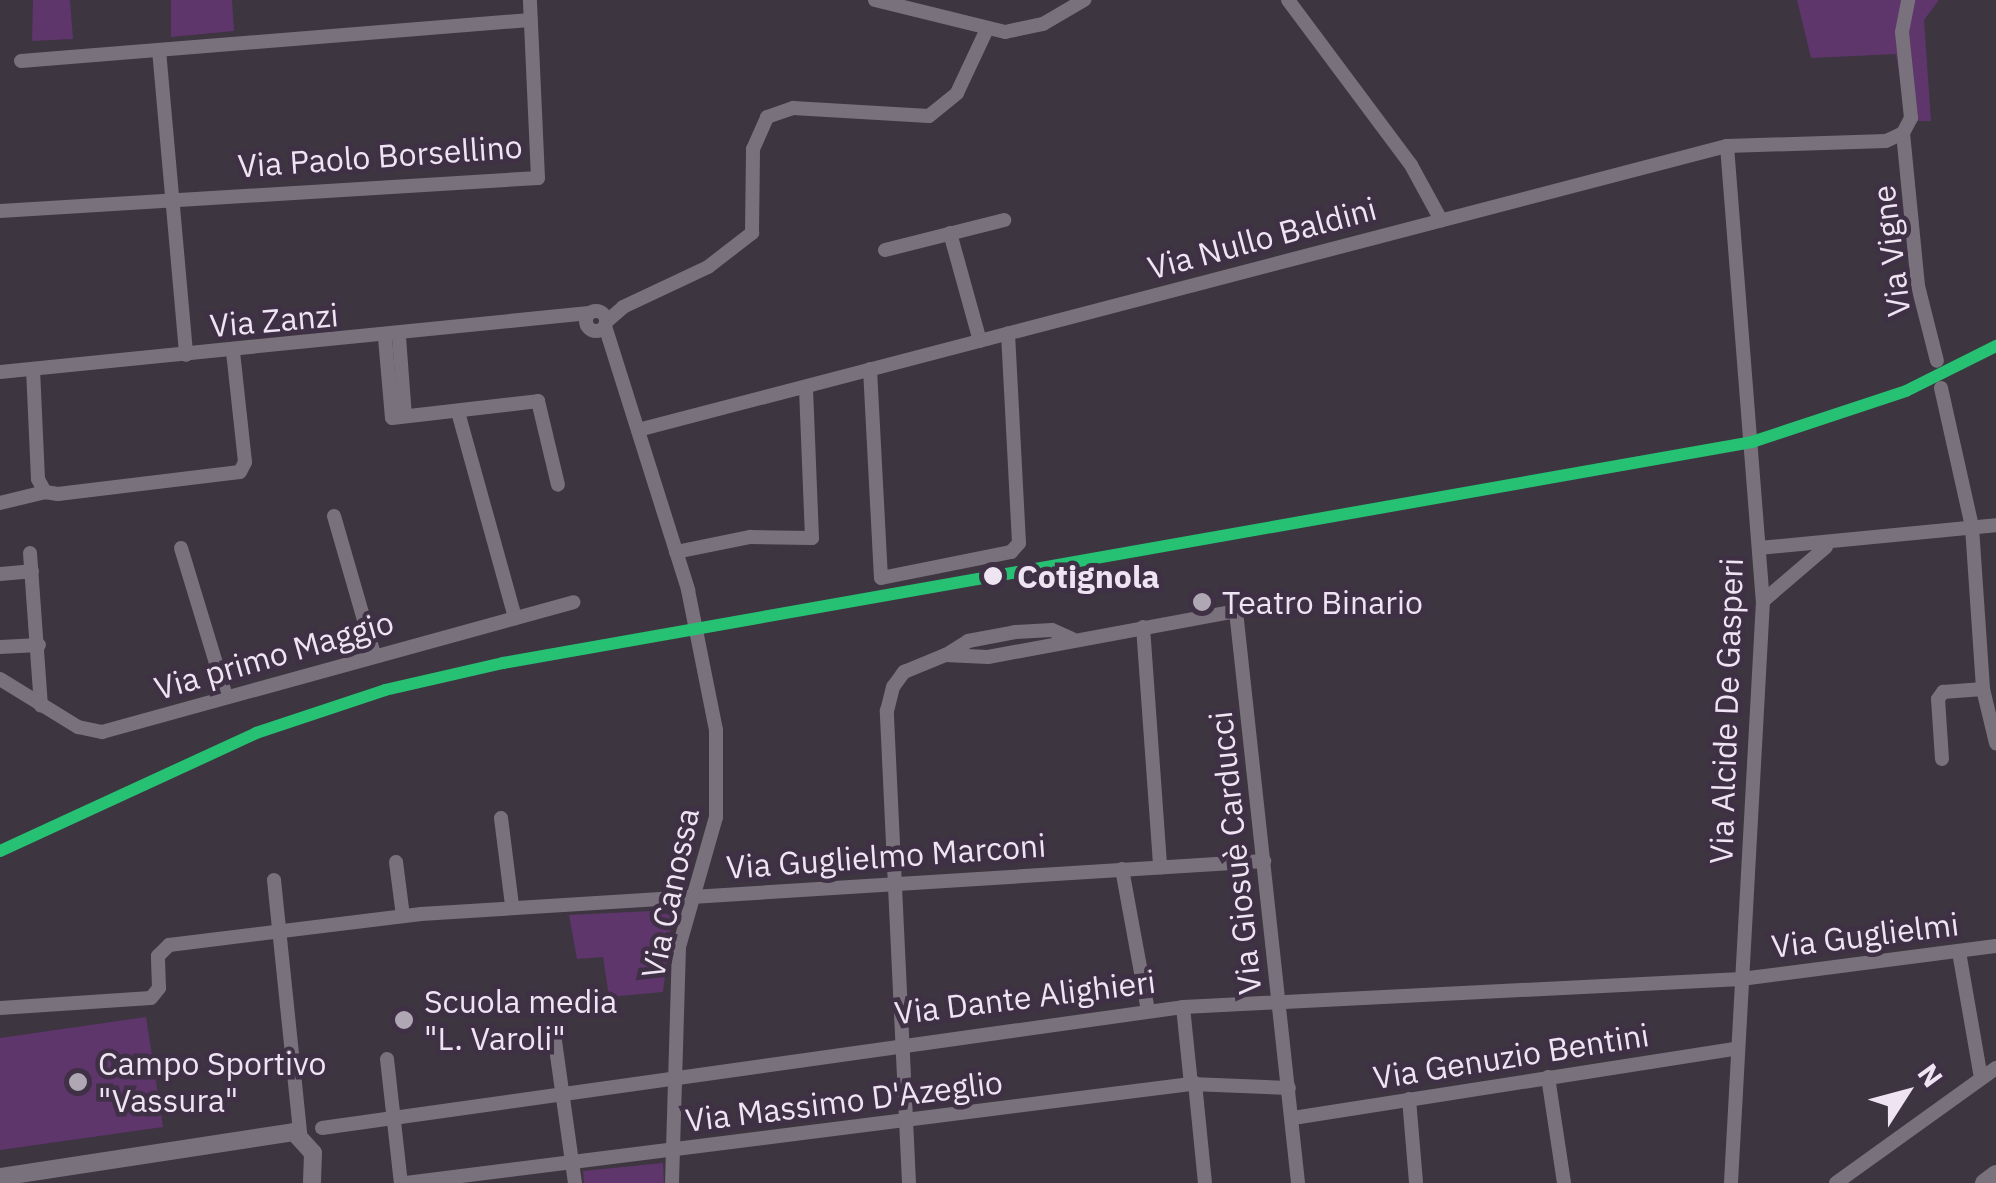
<!DOCTYPE html>
<html>
<head>
<meta charset="utf-8">
<style>
  body { margin:0 }
  #map { position:relative; width:1996px; height:1183px; overflow:hidden; background:#3d3540; font-family:"IBM Plex Sans",sans-serif }
  div>[style] { position:absolute }
  .green>* { inset:0; background:#5e366c }
  .minor>* { height:14px; margin:-7px; padding:0 7px; transform-origin:7px; border-radius:7px; background:#79717c }
  .minor>.ring { margin:-7px; padding:0; box-sizing:content-box; background:none; border:14px solid #79717c; border-radius:50% }
  .tertiary>* { height:18px; margin:-9px; padding:0 9px; transform-origin:9px; border-radius:9px; background:#79717c }
  .rail-1>* { height:12px; margin:-6px; padding:0 6px; transform-origin:6px; border-radius:6px; background:#26c172 }
  .dots>* { width:28px; height:28px; translate:-50% -50%; box-sizing:border-box; border:5px solid #3f3045; border-radius:50% }
  span { translate:-50% -50%; white-space:nowrap; text-align:center; line-height:1.15; -webkit-text-stroke:9px #3f3045; paint-order:stroke }
  .street-label { font-size:32px; color:#eee4f2 }
  .stop-label { font-size:32px; color:#eee4f2; font-weight:700 }
  .left { translate:0 -50%; text-align:left }
  .poi-label { font-size:32px; color:#eee4f2 }
  .north { position:absolute; left:1856px; top:1043px; width:100px; height:100px; -webkit-text-stroke:8px #3f3045; paint-order:stroke; rotate:54deg; font-size:28px; font-weight:700; line-height:40px; text-align:center; color:#eee4f2 }
  .north::after { content:''; display:block; margin:auto; width:35px; height:45px; background:#eee4f2; clip-path:polygon(50% 0,100% 100%,50% 72%,0 100%) }
</style>
</head>
<body>
<div id="map">
  <div class="green">
    <div style="clip-path:polygon(33px 0,70px 0,73px 39px,32px 41px)"></div>
    <div style="clip-path:polygon(171px 0,232px 0,234px 31px,171px 37px)"></div>
    <div style="clip-path:polygon(1797px 0,1939px 0,1924px 20px,1931px 121px,1906px 121px,1896px 54px,1811px 58px)"></div>
    <div style="clip-path:polygon(673px 910px,663px 992px,609px 997px,603px 957px,577px 959px,569px 915px)"></div>
    <div style="clip-path:polygon(146px 1017px,163px 1127px,0 1150px,0 1038px)"></div>
    <div style="clip-path:polygon(663px 1163px,664px 1183px,584px 1183px,583px 1171px)"></div>
  </div>
  <div class="minor">
    <div style="left:875px;top:0;width:134px;rotate:13.8deg"></div>
    <div style="left:1005px;top:32px;width:39px;rotate:-12deg"></div>
    <div style="left:1043px;top:24px;width:48px;rotate:-30.3deg"></div>
    <div style="left:1288px;top:0;width:206px;rotate:53.3deg"></div>
    <div style="left:1411px;top:165px;width:63px;rotate:61.4deg"></div>
    <div style="left:159px;top:50px;width:306px;rotate:84.9deg"></div>
    <div style="left:21px;top:61px;width:511px;rotate:-4.61deg"></div>
    <div style="left:1903px;top:133px;width:154px;rotate:84.4deg"></div>
    <div style="left:1918px;top:286px;width:77px;rotate:75.8deg"></div>
    <div style="left:1903px;top:133px;width:17px;rotate:-62deg"></div>
    <div style="left:1911px;top:118px;width:86px;rotate:-96deg"></div>
    <div style="left:1902px;top:32px;width:33px;rotate:-79deg"></div>
    <div style="left:1727px;top:146px;width:456px;rotate:85.5deg"></div>
    <div style="left:1763px;top:601px;width:583px;rotate:93.15deg"></div>
    <div style="left:0;top:211px;width:539px;rotate:-3.51deg"></div>
    <div style="left:538px;top:178px;width:178px;rotate:-92.6deg"></div>
    <div style="left:950px;top:233px;width:112px;rotate:74.5deg"></div>
    <div style="left:885px;top:250px;width:123px;rotate:-14.1deg"></div>
    <div class="ring" style="left:586px;top:311px;width:6px;height:6px"></div>
    <div style="left:606px;top:322px;width:23px;rotate:-41deg"></div>
    <div style="left:623px;top:307px;width:94px;rotate:-25.2deg"></div>
    <div style="left:708px;top:267px;width:56px;rotate:-37.7deg"></div>
    <div style="left:752px;top:233px;width:84px;rotate:-89.3deg"></div>
    <div style="left:753px;top:149px;width:35px;rotate:-66deg"></div>
    <div style="left:767px;top:117px;width:28px;rotate:-19deg"></div>
    <div style="left:793px;top:108px;width:136px;rotate:3.4deg"></div>
    <div style="left:929px;top:116px;width:36px;rotate:-39deg"></div>
    <div style="left:957px;top:93px;width:71px;rotate:-64.9deg"></div>
    <div style="left:605px;top:326px;width:277px;rotate:72.5deg"></div>
    <div style="left:688px;top:590px;width:143px;rotate:78.7deg"></div>
    <div style="left:716px;top:730px;width:87px;rotate:90deg"></div>
    <div style="left:716px;top:817px;width:135px;rotate:105.9deg"></div>
    <div style="left:679px;top:947px;width:236px;rotate:91.7deg"></div>
    <div style="left:399px;top:337px;width:79px;rotate:85.7deg"></div>
    <div style="left:385px;top:338px;width:80px;rotate:85deg"></div>
    <div style="left:392px;top:418px;width:147px;rotate:-6.6deg"></div>
    <div style="left:538px;top:401px;width:86px;rotate:76.6deg"></div>
    <div style="left:33px;top:369px;width:110px;rotate:87.4deg"></div>
    <div style="left:38px;top:479px;width:15px;rotate:62deg"></div>
    <div style="left:45px;top:492px;width:13px;rotate:9deg"></div>
    <div style="left:58px;top:494px;width:183px;rotate:-6.9deg"></div>
    <div style="left:240px;top:472px;width:11px;rotate:-63deg"></div>
    <div style="left:245px;top:462px;width:112px;rotate:-96.2deg"></div>
    <div style="left:870px;top:369px;width:209px;rotate:87deg"></div>
    <div style="left:881px;top:578px;width:133px;rotate:-11.3deg"></div>
    <div style="left:1011px;top:552px;width:12px;rotate:-48deg"></div>
    <div style="left:1019px;top:543px;width:210px;rotate:-93deg"></div>
    <div style="left:0;top:372px;width:592px;rotate:-5.72deg"></div>
    <div style="left:1941px;top:388px;width:142px;rotate:77.4deg"></div>
    <div style="left:1972px;top:527px;width:162px;rotate:86.1deg"></div>
    <div style="left:1983px;top:689px;width:56px;rotate:76.5deg"></div>
    <div style="left:458px;top:412px;width:214px;rotate:74.5deg"></div>
    <div style="left:638px;top:430px;width:1125px;rotate:-14.62deg"></div>
    <div style="left:1727px;top:146px;width:159px;rotate:-1.8deg"></div>
    <div style="left:1886px;top:141px;width:19px;rotate:-25deg"></div>
    <div style="left:0;top:503px;width:46px;rotate:-13.7deg"></div>
    <div style="left:334px;top:516px;width:145px;rotate:73.9deg"></div>
    <div style="left:181px;top:548px;width:155px;rotate:73.1deg"></div>
    <div style="left:1759px;top:548px;width:238px;rotate:-5.5deg"></div>
    <div style="left:676px;top:552px;width:76px;rotate:-11.5deg"></div>
    <div style="left:750px;top:537px;width:62px;rotate:0.9deg"></div>
    <div style="left:812px;top:538px;width:151px;rotate:-92.3deg"></div>
    <div style="left:30px;top:553px;width:153px;rotate:85.9deg"></div>
    <div style="left:0;top:574px;width:32px;rotate:-5deg"></div>
    <div style="left:1763px;top:601px;width:83px;rotate:-40.6deg"></div>
    <div style="left:1143px;top:627px;width:241px;rotate:85.9deg"></div>
    <div style="left:0;top:647px;width:39px;rotate:-3deg"></div>
    <div style="left:946px;top:655px;width:26px;rotate:-32deg"></div>
    <div style="left:968px;top:641px;width:48px;rotate:-10.8deg"></div>
    <div style="left:1015px;top:632px;width:37px;rotate:-3deg"></div>
    <div style="left:1052px;top:630px;width:22px;rotate:24deg"></div>
    <div style="left:0;top:679px;width:92px;rotate:31.6deg"></div>
    <div style="left:78px;top:727px;width:25px;rotate:12deg"></div>
    <div style="left:102px;top:732px;width:489px;rotate:-15.4deg"></div>
    <div style="left:1942px;top:759px;width:60px;rotate:-93.8deg"></div>
    <div style="left:1938px;top:699px;width:9px;rotate:-54deg"></div>
    <div style="left:1943px;top:692px;width:40px;rotate:-4.3deg"></div>
    <div style="left:501px;top:818px;width:88px;rotate:82.8deg"></div>
    <div style="left:396px;top:862px;width:54px;rotate:82.6deg"></div>
    <div style="left:1122px;top:869px;width:144px;rotate:79.6deg"></div>
    <div style="left:274px;top:880px;width:254px;rotate:84.1deg"></div>
    <div style="left:1959px;top:952px;width:128px;rotate:80.1deg"></div>
    <div style="left:1183px;top:1007px;width:77px;rotate:84.1deg"></div>
    <div style="left:0;top:1008px;width:151px;rotate:-3.8deg"></div>
    <div style="left:151px;top:998px;width:13px;rotate:-51deg"></div>
    <div style="left:159px;top:988px;width:32px;rotate:-92deg"></div>
    <div style="left:158px;top:956px;width:16px;rotate:-45deg"></div>
    <div style="left:169px;top:945px;width:254px;rotate:-7deg"></div>
    <div style="left:421px;top:914px;width:845px;rotate:-3.6deg"></div>
    <div style="left:555px;top:1041px;width:143px;rotate:82deg"></div>
    <div style="left:387px;top:1059px;width:125px;rotate:83.6deg"></div>
    <div style="left:1548px;top:1077px;width:107px;rotate:81.4deg"></div>
    <div style="left:1195px;top:1083px;width:100px;rotate:84.3deg"></div>
    <div style="left:1409px;top:1099px;width:84px;rotate:85.2deg"></div>
    <div style="left:1293px;top:1118px;width:450px;rotate:-8.9deg"></div>
    <div style="left:322px;top:1128px;width:869px;rotate:-8deg"></div>
    <div style="left:1183px;top:1007px;width:559px;rotate:-2.87deg"></div>
    <div style="left:1741px;top:979px;width:257px;rotate:-7.4deg"></div>
    <div style="left:406px;top:1183px;width:791px;rotate:-7.19deg"></div>
    <div style="left:1191px;top:1084px;width:98px;rotate:2.3deg"></div>
    <div style="left:909px;top:1183px;width:473px;rotate:-92.7deg"></div>
    <div style="left:887px;top:711px;width:25px;rotate:-76deg"></div>
    <div style="left:893px;top:687px;width:19px;rotate:-54deg"></div>
    <div style="left:904px;top:672px;width:44px;rotate:-22.5deg"></div>
    <div style="left:945px;top:655px;width:43px;rotate:2.7deg"></div>
    <div style="left:988px;top:657px;width:252px;rotate:-10.5deg"></div>
    <div style="left:1236px;top:611px;width:575px;rotate:83.81deg"></div>
    <div style="left:1836px;top:1183px;width:197px;rotate:-35.7deg"></div>
  </div>
  <div class="tertiary">
    <div style="left:0;top:1177px;width:297px;rotate:-8.7deg"></div>
    <div style="left:294px;top:1132px;width:28px;rotate:48deg"></div>
    <div style="left:313px;top:1153px;width:30px;rotate:92deg"></div>
    <div style="left:1984px;top:1183px;width:15px;rotate:-37deg"></div>
  </div>
  <div class="rail-1">
    <div style="left:0;top:851px;width:282px;rotate:-24.7deg"></div>
    <div style="left:256px;top:733px;width:136px;rotate:-18.4deg"></div>
    <div style="left:385px;top:690px;width:121px;rotate:-12.9deg"></div>
    <div style="left:503px;top:663px;width:1268px;rotate:-10.03deg"></div>
    <div style="left:1752px;top:442px;width:162px;rotate:-18.3deg"></div>
    <div style="left:1906px;top:391px;width:101px;rotate:-26.6deg"></div>
  </div>
  <div class="dots">
    <div style="left:993px;top:576px;background:#eee4f2"></div>
    <div style="left:1202px;top:602px;background:#b0a7b4"></div>
    <div style="left:404px;top:1020px;background:#b0a7b4"></div>
    <div style="left:78px;top:1082px;background:#b0a7b4"></div>
  </div>
  <div class="street-label">
    <span style="left:380px;top:156px;rotate:-4deg">Via Paolo Borsellino</span>
    <span style="left:1262px;top:238px;rotate:-15deg">Via Nullo Baldini</span>
    <span style="left:1891px;top:251px;rotate:-97deg">Via Vigne</span>
    <span style="left:274px;top:320px;rotate:-5deg">Via Zanzi</span>
    <span style="left:274px;top:655px;rotate:-16deg">Via primo Maggio</span>
    <span style="left:1726px;top:711px;rotate:-88deg">Via Alcide De Gasperi</span>
    <span style="left:1235px;top:853px;rotate:-96deg">Via Giosuè Carducci</span>
    <span style="left:886px;top:856px;rotate:-4deg">Via Guglielmo Marconi</span>
    <span style="left:670px;top:893px;rotate:-78deg">Via Canossa</span>
    <span style="left:1865px;top:935px;rotate:-7deg">Via Guglielmi</span>
    <span style="left:1025px;top:997px;rotate:-7deg">Via Dante Alighieri</span>
    <span style="left:1511px;top:1056px;rotate:-9deg">Via Genuzio Bentini</span>
    <span style="left:844px;top:1101px;rotate:-7deg">Via Massimo D'Azeglio</span>
  </div>
  <div class="stop-label">
    <span class="left" style="left:1017px;top:576px">Cotignola</span>
  </div>
  <div class="poi-label">
    <span class="left" style="left:1222px;top:602px">Teatro Binario</span>
    <span class="left" style="left:424px;top:1020px">Scuola media<br>"L. Varoli"</span>
    <span class="left" style="left:98px;top:1082px">Campo Sportivo<br>"Vassura"</span>
  </div>
  <div class="north">N</div>
</div>
</body>
</html>
